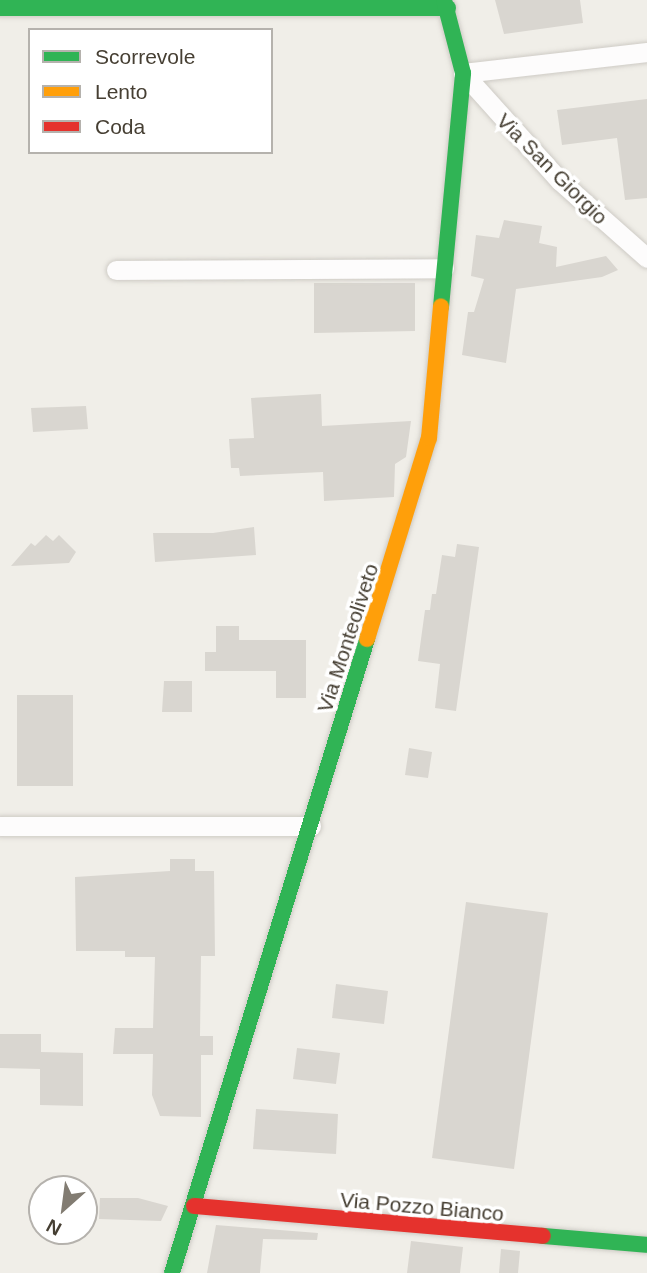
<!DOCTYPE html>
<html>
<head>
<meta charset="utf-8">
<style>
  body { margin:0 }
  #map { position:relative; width:647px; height:1273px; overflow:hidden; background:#f0eee8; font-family:Helvetica,sans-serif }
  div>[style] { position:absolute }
  .building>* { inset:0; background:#d9d6d0 }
  .roads { filter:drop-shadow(0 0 2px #cecbc5) drop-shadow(0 0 2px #cecbc5) }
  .street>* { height:19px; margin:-9.5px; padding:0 9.5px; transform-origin:9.5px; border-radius:9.5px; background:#fdfcfc }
  .fast>* { height:16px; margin:-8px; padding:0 8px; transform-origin:8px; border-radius:8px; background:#30b455 }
  .slow>* { height:16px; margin:-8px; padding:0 8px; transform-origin:8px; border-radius:8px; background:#ff9f0a }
  .jam>* { height:16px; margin:-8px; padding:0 8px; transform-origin:8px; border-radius:8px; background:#e5322d }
  span { translate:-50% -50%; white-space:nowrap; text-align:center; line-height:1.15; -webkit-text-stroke:7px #fff; paint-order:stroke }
  .street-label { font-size:21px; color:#463f33 }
  .legend { position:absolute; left:28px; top:28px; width:245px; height:126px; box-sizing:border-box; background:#fff; border:2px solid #b5b2ad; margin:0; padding:9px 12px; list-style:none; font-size:21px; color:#463f33 }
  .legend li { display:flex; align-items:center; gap:14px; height:35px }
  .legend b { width:35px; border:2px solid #b5b2ad }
  .north { position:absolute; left:28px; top:1175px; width:70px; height:70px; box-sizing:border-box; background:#fff; border:2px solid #b5b2ad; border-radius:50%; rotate:208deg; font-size:19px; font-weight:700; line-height:28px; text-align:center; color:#463f33 }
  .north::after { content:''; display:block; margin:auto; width:24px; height:32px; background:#827c72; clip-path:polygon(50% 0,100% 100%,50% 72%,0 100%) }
</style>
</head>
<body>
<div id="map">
  <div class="building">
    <div style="clip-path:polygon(495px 0,580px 0,583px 23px,504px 34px)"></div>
    <div style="clip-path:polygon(647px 99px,647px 198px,625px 200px,617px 138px,562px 145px,557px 110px)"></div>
    <div style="clip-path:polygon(504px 220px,542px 226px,539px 243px,557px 247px,556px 267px,606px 256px,618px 270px,602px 277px,516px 289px,506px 363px,462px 355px,468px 312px,474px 312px,484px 279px,471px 276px,476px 235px,499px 238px)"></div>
    <div style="clip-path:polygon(314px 283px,415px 283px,415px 331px,314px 333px)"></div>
    <div style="clip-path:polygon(321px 394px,322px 426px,411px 421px,406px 457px,395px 464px,394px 497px,324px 501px,323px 472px,240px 476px,239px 468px,231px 468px,229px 439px,254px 438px,251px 398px)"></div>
    <div style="clip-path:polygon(86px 406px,88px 429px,33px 432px,31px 408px)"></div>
    <div style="clip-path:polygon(254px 527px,256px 555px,155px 562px,153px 533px,213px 533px)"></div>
    <div style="clip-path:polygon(46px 535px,53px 541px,59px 535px,76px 552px,69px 563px,11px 566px,31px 543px,35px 546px)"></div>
    <div style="clip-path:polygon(457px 544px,479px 547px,456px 711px,435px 708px,440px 664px,418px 661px,425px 610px,430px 610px,432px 594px,436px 594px,442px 555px,455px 557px)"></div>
    <div style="clip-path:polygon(216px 626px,239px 626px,239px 640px,306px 640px,306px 698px,276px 698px,276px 671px,205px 671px,205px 652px,216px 652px)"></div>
    <div style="clip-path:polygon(164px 681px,192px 681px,192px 712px,162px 712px)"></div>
    <div style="clip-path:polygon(17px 695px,73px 695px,73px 786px,17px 786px)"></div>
    <div style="clip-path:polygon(409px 748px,432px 752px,428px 778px,405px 775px)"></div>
    <div style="clip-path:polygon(170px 859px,195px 859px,195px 871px,214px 871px,215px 956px,201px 956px,200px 1036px,213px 1036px,213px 1055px,201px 1055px,201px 1117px,160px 1116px,152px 1095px,153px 1054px,113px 1054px,115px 1028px,153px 1028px,155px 957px,125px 957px,125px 951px,76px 951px,75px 877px,170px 871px)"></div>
    <div style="clip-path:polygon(466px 902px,548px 913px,514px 1169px,432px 1158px)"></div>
    <div style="clip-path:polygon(336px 984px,388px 991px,384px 1024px,332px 1018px)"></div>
    <div style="clip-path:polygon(0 1034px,41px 1034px,41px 1052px,83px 1053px,83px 1106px,40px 1105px,40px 1069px,0 1068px)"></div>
    <div style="clip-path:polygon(297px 1048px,340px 1053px,336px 1084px,293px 1079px)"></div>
    <div style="clip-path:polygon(256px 1109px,338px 1114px,336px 1154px,253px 1149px)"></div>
    <div style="clip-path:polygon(100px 1198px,138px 1198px,168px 1206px,161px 1221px,99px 1219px)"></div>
    <div style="clip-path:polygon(216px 1225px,318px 1233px,317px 1240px,263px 1239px,260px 1273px,207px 1273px)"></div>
    <div style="clip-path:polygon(411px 1241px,463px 1247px,460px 1273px,407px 1273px)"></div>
    <div style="clip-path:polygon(501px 1249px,520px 1251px,518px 1273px,499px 1273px)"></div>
  </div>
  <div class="roads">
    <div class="street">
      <div style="left:463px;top:73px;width:145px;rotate:48.1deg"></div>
      <div style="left:560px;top:181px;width:116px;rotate:41.5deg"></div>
      <div style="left:463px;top:73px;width:185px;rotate:-6.5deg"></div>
      <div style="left:116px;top:270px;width:328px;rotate:-0.3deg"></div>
      <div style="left:0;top:826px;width:311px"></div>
    </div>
    <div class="fast">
      <div style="left:0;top:8px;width:448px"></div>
      <div style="left:441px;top:307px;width:235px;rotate:-84.6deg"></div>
      <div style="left:463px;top:73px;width:75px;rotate:-104.6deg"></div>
      <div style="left:543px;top:1236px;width:104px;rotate:4.9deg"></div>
      <div style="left:172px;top:1273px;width:663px;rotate:-72.9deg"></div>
    </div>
    <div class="slow">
      <div style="left:367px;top:639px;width:210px;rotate:-72.9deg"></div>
      <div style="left:429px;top:438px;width:132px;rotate:-84.8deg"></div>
    </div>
    <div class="jam">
      <div style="left:194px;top:1206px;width:350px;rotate:4.9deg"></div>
    </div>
  </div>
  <div class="street-label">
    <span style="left:552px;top:169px;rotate:45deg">Via San Giorgio</span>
    <span style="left:348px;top:638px;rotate:-72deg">Via Monteoliveto</span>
    <span style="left:422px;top:1207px;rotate:5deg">Via Pozzo Bianco</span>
  </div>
  <ul class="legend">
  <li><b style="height:9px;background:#30b455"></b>Scorrevole</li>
  <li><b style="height:9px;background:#ff9f0a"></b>Lento</li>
  <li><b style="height:9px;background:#e5322d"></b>Coda</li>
  </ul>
  <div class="north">N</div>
</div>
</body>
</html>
